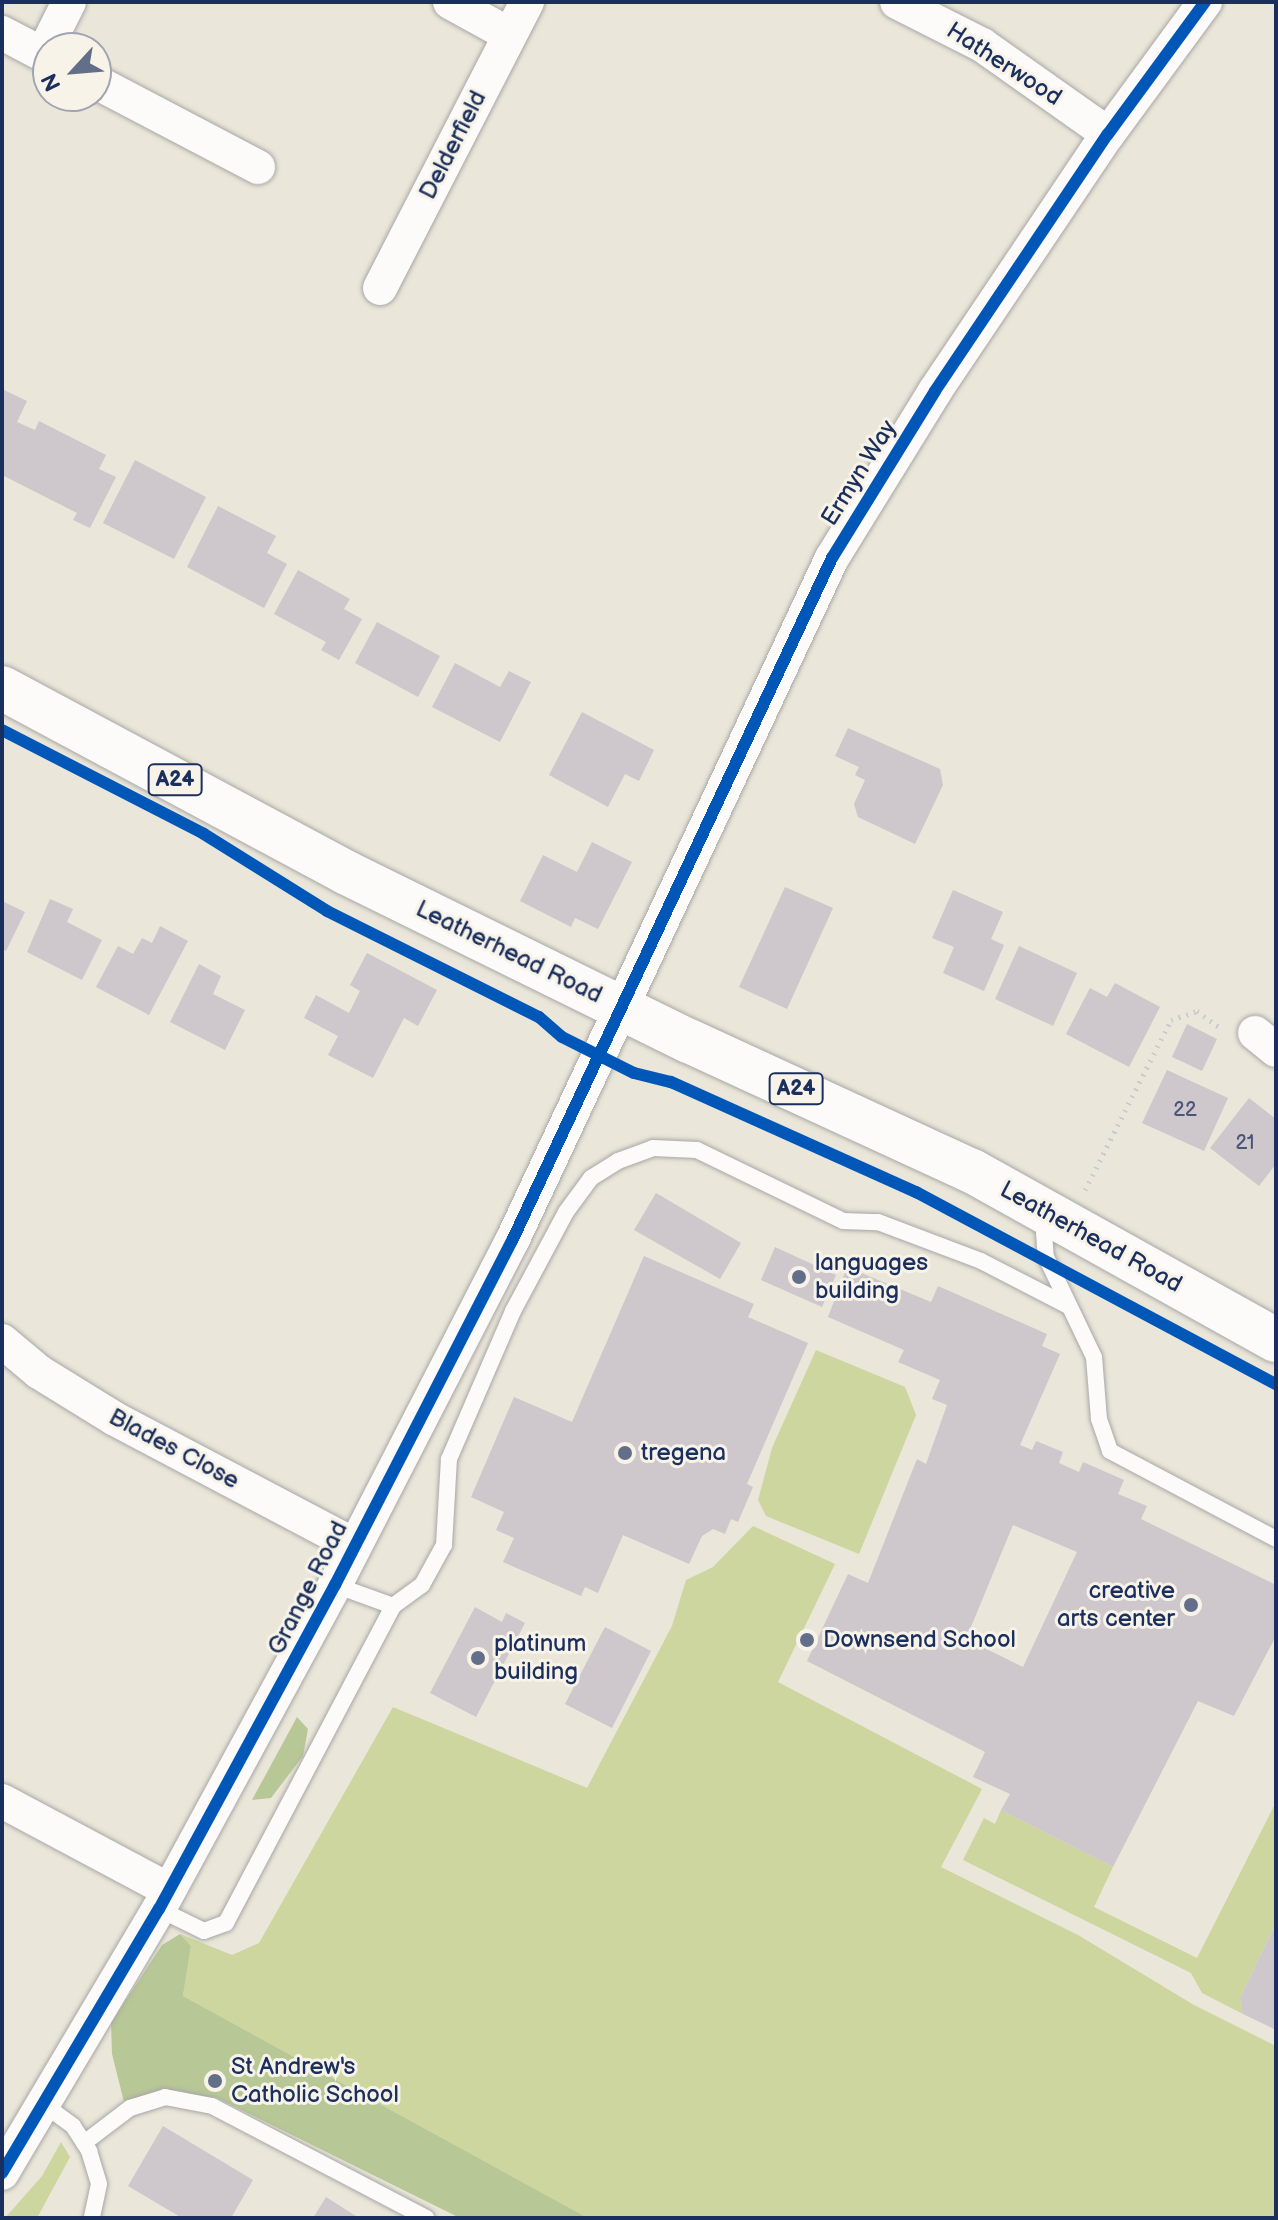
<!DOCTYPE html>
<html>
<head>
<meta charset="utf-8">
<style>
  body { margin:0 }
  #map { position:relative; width:1278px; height:2220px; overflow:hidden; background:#eae6d9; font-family:"Balsamiq Sans",sans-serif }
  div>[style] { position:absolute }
  .green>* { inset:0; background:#ccd69e }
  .forest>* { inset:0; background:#b8c796 }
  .building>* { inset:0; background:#cec7cb }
  .path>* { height:5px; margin-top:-2.5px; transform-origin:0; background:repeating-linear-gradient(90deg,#cbcccd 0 2px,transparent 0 8px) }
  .roads { filter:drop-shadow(0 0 2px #a7a7a6) drop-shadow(0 0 2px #a7a7a6) }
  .service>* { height:16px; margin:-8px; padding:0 8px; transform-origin:8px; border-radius:8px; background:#fcfbf9 }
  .minor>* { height:34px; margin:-17px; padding:0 17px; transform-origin:17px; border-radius:17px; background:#fcfbf9 }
  .trunk>* { height:44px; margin:-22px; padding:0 22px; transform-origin:22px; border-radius:22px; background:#fcfbf9 }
  .cycleway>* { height:12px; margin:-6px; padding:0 6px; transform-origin:6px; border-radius:6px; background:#0057b8 }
  .dots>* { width:22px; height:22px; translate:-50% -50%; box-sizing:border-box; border:4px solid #f7f3e8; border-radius:50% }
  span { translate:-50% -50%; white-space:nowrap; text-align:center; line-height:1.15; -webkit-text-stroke:6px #f7f3e8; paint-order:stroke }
  .number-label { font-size:20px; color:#485579 }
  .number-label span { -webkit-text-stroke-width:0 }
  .shield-label span { padding:2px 6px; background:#f7f3e8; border:2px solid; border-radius:6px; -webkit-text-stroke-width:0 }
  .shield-label { font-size:22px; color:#1b2f5e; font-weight:700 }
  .street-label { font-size:24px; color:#1b2f5e }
  .poi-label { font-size:24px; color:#1b2f5e }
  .left { translate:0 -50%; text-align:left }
  .right { translate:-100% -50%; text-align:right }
  .frame { position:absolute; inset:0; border:4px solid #1b2f5e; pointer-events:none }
  .north { position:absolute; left:32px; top:32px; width:80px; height:80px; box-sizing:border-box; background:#f7f3e8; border:2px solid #9fa5b1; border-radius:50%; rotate:244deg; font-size:22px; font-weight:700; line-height:32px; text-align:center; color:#1b2f5e }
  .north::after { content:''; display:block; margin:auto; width:28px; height:36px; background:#636f89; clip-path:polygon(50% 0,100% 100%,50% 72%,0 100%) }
</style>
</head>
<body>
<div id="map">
  <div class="green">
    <div style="clip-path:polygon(816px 1350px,905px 1387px,916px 1415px,859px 1554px,766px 1516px,758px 1500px,772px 1448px)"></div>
    <div style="clip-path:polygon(753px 1526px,835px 1564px,778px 1682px,982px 1789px,941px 1867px,1078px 1935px,1194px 2005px,1276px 2046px,1276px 2218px,588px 2218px,183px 1996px,191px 1946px,180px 1934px,232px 1955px,259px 1943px,393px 1707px,587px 1788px,672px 1626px,686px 1580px,713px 1567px)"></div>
    <div style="clip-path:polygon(1276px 1802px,1276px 1923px,1240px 1998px,1243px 2014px,1202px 1993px,1191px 1973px,963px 1860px,984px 1818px,995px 1824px,1001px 1810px,1113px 1867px,1094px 1907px,1197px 1958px)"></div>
    <div style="clip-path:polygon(61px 2142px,70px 2157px,37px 2218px,5px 2218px,42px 2176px)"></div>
  </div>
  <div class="forest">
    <div style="clip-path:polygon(297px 1717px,308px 1729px,303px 1756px,271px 1798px,252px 1800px)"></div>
    <div style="clip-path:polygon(180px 1934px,191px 1946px,183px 1996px,588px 2218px,460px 2218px,217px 2098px,162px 2090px,124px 2102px,112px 2054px,111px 2023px,162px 1945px)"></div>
  </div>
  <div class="building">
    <div style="clip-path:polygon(2px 389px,27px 401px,17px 422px,35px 430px,39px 421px,106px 455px,99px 469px,116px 477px,90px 528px,73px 520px,77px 513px,2px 475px)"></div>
    <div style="clip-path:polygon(135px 460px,206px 497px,174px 559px,103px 523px)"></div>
    <div style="clip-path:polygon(218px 506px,276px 536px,267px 553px,287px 564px,264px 608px,187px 567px)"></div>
    <div style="clip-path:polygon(298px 570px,350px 599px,344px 609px,362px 619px,339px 660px,321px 650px,326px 642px,274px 614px)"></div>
    <div style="clip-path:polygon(377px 622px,440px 656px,418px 697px,355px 663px)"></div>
    <div style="clip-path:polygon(455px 663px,500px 687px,509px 671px,531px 682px,500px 742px,432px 707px)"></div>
    <div style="clip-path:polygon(582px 712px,654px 750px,639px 781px,625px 774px,608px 807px,549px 775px)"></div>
    <div style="clip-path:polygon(848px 728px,940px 769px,943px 785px,915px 844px,858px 817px,854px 804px,865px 780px,855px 775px,859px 767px,835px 756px)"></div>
    <div style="clip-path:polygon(592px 842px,632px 862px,598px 929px,575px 918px,571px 927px,520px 901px,543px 855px,577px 872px)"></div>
    <div style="clip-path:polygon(785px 887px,833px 908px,787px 1009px,739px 987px)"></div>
    <div style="clip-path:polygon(953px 890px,1003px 912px,991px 939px,1004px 945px,984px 991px,943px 973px,954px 947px,932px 938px)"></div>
    <div style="clip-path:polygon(50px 899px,73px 909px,67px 922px,102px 940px,82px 980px,27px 952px)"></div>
    <div style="clip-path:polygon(2px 901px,25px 912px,6px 951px,2px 949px)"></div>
    <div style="clip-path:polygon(160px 926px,188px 941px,149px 1015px,96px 987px,118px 946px,133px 954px,142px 938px,152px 943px)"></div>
    <div style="clip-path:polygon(1019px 946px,1077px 973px,1053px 1026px,995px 999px)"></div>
    <div style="clip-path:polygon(367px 953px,437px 990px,418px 1026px,404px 1018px,373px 1078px,328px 1055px,338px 1036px,304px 1018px,316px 995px,349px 1013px,360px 991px,350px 985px)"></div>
    <div style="clip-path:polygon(199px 964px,221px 976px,213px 994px,245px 1010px,225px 1050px,170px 1022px)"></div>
    <div style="clip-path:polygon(1115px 983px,1160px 1007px,1129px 1067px,1066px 1034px,1090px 988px,1107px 997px)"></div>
    <div style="clip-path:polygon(1187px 1024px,1217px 1039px,1202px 1071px,1172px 1057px)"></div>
    <div style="clip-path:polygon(1167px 1070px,1228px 1098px,1204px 1151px,1142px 1123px)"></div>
    <div style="clip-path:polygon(1249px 1098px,1276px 1119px,1276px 1164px,1259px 1186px,1210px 1148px)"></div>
    <div style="clip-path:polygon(656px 1193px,741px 1243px,720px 1279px,634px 1230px)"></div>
    <div style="clip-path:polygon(775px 1247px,836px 1275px,822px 1307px,761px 1280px)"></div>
    <div style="clip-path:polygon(644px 1256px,754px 1304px,748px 1317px,808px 1343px,747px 1484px,753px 1487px,738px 1522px,731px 1519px,725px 1534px,713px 1529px,702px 1536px,689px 1564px,623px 1535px,598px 1593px,585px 1587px,581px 1596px,503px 1562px,514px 1538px,496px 1530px,504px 1512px,471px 1497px,514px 1397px,572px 1422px)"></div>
    <div style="clip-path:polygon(evenodd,847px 1267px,931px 1302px,938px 1286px,1047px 1334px,1042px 1346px,1060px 1354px,1020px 1445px,1032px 1450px,1036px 1441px,1063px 1452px,1059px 1463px,1079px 1472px,1083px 1462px,1124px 1480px,1118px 1494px,1147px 1506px,1141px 1519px,1276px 1585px,1276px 1636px,1234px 1716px,1198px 1701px,1113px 1867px,1001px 1810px,1010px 1794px,973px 1777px,985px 1752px,807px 1661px,848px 1574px,868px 1583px,917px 1459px,926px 1464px,947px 1405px,932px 1399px,940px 1380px,898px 1362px,904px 1350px,828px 1317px,847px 1267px,1013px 1525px,1077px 1552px,1023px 1667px,966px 1639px,1013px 1525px)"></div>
    <div style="clip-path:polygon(475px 1607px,502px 1622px,506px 1613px,525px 1623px,476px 1717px,430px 1693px)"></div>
    <div style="clip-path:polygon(605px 1627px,651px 1651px,612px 1728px,565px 1704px)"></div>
    <div style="clip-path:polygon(1276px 1923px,1276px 2030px,1243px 2014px,1240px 1998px)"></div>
    <div style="clip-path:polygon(163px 2126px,253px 2180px,231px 2218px,182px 2218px,128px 2186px)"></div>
    <div style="clip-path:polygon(326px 2197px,359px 2218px,313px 2218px)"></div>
  </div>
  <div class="path">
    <div style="left:1085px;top:1190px;width:191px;rotate:-63.2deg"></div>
    <div style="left:1171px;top:1020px;width:28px;rotate:-19deg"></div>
    <div style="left:1197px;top:1011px;width:31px;rotate:36deg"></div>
  </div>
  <div class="roads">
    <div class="service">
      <div style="left:1043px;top:1218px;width:39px;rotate:86deg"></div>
      <div style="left:1046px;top:1257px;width:111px;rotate:64.4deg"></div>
      <div style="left:1094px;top:1357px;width:62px;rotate:85.4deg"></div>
      <div style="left:1099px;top:1419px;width:34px;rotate:71deg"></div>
      <div style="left:1110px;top:1451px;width:188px;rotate:27.9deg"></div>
      <div style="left:335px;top:1585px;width:62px;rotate:19.9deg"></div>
      <div style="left:393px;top:1606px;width:36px;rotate:-36deg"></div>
      <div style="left:422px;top:1585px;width:46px;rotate:-61.2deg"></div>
      <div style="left:444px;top:1545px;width:86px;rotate:-86.7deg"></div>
      <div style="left:449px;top:1459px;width:161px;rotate:-66.6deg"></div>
      <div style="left:513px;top:1311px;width:112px;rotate:-61.8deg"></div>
      <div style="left:566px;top:1212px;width:42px;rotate:-53.7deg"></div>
      <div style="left:591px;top:1178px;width:32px;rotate:-32deg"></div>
      <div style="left:618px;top:1161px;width:37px;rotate:-20deg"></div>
      <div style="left:653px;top:1148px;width:44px;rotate:2.6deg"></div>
      <div style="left:697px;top:1150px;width:162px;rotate:25.9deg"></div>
      <div style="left:843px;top:1221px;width:35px;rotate:2deg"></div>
      <div style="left:878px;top:1222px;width:110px;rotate:20.7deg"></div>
      <div style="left:981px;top:1261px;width:98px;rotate:27.3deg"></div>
      <div style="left:159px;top:1909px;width:50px;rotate:26.1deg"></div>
      <div style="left:204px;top:1931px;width:23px;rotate:-20deg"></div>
      <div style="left:226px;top:1923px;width:358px;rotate:-62.2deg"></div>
      <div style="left:43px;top:2104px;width:37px;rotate:36deg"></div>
      <div style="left:73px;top:2126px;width:30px;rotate:57deg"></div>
      <div style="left:89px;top:2151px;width:34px;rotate:73deg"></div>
      <div style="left:99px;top:2184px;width:35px;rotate:102deg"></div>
      <div style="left:84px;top:2143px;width:58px;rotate:-37.3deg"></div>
      <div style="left:130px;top:2108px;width:37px;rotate:-17deg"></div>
      <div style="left:165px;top:2097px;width:48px;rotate:10.8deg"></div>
      <div style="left:212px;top:2106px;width:242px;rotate:27.6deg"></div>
    </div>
    <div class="minor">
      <div style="left:450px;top:2px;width:68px;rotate:28.8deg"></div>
      <div style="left:897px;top:2px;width:95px;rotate:26.8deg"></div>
      <div style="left:982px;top:45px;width:154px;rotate:35.2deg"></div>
      <div style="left:2px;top:33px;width:52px;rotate:27.6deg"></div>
      <div style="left:43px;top:54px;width:58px;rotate:-63.4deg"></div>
      <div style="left:96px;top:82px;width:183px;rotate:27.7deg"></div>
      <div style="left:380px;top:288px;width:322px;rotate:-62.8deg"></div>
      <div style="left:1255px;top:1033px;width:27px;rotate:39deg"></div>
      <div style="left:2px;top:1341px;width:48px;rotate:40deg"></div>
      <div style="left:39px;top:1372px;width:89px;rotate:31.7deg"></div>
      <div style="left:115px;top:1419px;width:270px;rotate:27.8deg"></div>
      <div style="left:2px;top:1801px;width:187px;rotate:28.1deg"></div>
      <div style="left:2px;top:2173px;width:307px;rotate:-59.3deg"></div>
      <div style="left:159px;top:1909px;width:369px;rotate:-61.5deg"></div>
      <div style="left:335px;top:1585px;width:387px;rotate:-62.8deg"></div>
      <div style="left:512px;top:1241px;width:754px;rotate:-64.9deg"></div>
      <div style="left:832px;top:558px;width:196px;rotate:-58.3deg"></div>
      <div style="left:935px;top:391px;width:310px;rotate:-56.1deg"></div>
      <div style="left:1108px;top:134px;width:164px;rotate:-53.7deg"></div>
    </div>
    <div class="trunk">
      <div style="left:2px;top:688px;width:391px;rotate:28.2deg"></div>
      <div style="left:347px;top:873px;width:381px;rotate:26.2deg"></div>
      <div style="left:689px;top:1041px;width:311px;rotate:24.7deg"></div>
      <div style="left:972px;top:1171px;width:348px;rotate:29.1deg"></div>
    </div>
  </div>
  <div class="cycleway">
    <div style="left:2px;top:730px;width:227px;rotate:27.2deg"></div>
    <div style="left:204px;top:834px;width:145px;rotate:32deg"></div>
    <div style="left:327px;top:911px;width:237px;rotate:26.6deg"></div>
    <div style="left:539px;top:1017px;width:30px;rotate:41deg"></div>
    <div style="left:562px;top:1037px;width:80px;rotate:26.6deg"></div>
    <div style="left:634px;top:1073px;width:38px;rotate:14deg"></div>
    <div style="left:671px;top:1082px;width:269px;rotate:24.2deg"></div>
    <div style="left:916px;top:1192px;width:408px;rotate:28.1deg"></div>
    <div style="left:2px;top:2173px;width:307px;rotate:-59.3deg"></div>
    <div style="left:159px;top:1909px;width:369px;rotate:-61.5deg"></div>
    <div style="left:335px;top:1585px;width:387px;rotate:-62.8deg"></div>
    <div style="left:512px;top:1241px;width:754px;rotate:-64.9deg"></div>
    <div style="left:832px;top:558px;width:196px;rotate:-58.3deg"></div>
    <div style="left:935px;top:391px;width:310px;rotate:-56.1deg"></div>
    <div style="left:1108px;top:134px;width:164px;rotate:-53.7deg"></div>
  </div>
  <div class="dots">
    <div style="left:799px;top:1277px;background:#636f89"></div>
    <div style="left:625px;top:1453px;background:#636f89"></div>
    <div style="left:1191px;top:1605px;background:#636f89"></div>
    <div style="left:807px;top:1640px;background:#636f89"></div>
    <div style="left:478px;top:1658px;background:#636f89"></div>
    <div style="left:215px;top:2081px;background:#636f89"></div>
  </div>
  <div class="number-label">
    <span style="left:1185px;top:1110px">22</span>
    <span style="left:1245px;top:1143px">21</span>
  </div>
  <div class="shield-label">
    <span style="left:175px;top:780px">A24</span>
    <span style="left:796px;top:1089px">A24</span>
  </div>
  <div class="street-label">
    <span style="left:1004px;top:64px;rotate:33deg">Hatherwood</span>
    <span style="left:453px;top:145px;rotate:-63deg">Delderfield</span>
    <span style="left:859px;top:473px;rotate:-58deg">Ermyn Way</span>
    <span style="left:509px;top:952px;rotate:26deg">Leatherhead Road</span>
    <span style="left:1091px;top:1237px;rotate:29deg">Leatherhead Road</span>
    <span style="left:174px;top:1449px;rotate:28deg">Blades Close</span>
    <span style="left:308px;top:1588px;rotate:-63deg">Grange Road</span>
  </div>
  <div class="poi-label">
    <span class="left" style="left:815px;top:1277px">languages<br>building</span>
    <span class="left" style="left:641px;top:1453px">tregena</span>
    <span class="right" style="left:1175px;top:1605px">creative<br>arts center</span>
    <span class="left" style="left:823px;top:1640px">Downsend School</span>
    <span class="left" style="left:494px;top:1658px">platinum<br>building</span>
    <span class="left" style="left:231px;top:2081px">St Andrew's<br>Catholic School</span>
  </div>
  <div class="frame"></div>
  <div class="north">N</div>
</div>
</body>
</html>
